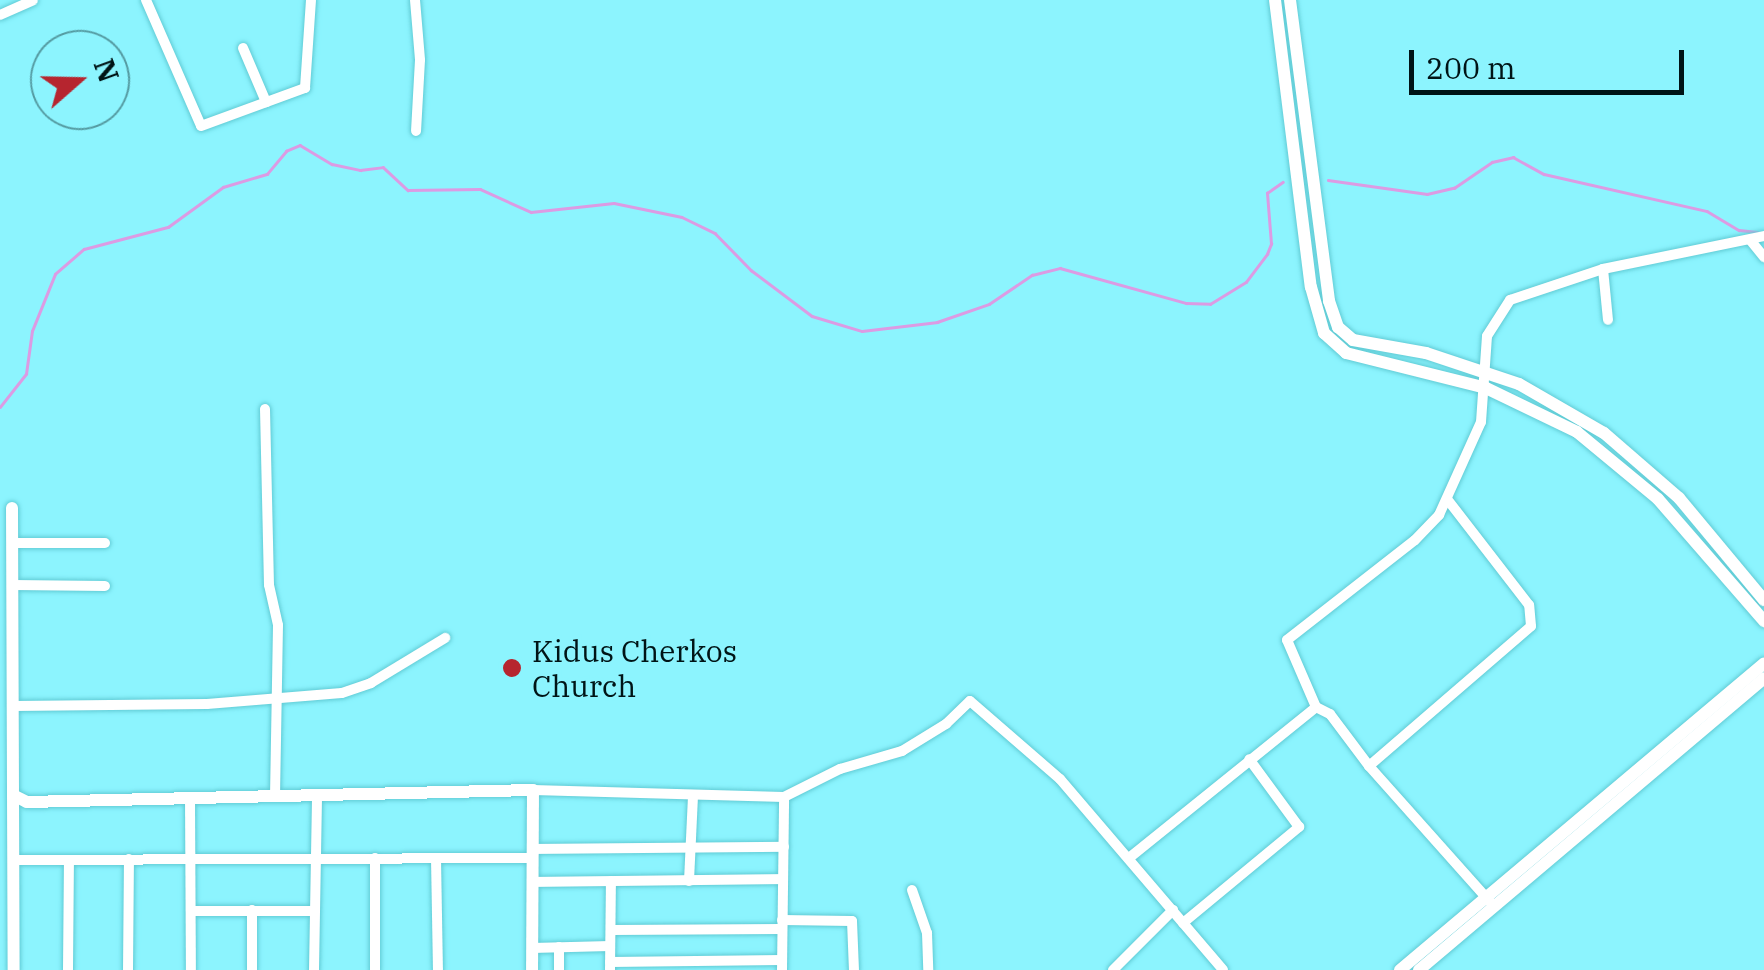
<!DOCTYPE html>
<html>
<head>
<meta charset="utf-8">
<style>
  body { margin:0 }
  #map { position:relative; width:1764px; height:970px; overflow:hidden; background:#8cf4fe; font-family:"IBM Plex Serif",serif }
  div>[style] { position:absolute }
  .stream>* { height:2.5px; margin:-1.25px; padding:0 1.25px; transform-origin:1.25px; border-radius:1.25px; background:#dc9be3 }
  .roads { filter:drop-shadow(0 0 2px #61cbd5) drop-shadow(0 0 2px #61cbd5) }
  .minor>* { height:10px; margin:-5px; padding:0 5px; transform-origin:5px; border-radius:5px; background:#fff }
  .tertiary>* { height:12px; margin:-6px; padding:0 6px; transform-origin:6px; border-radius:6px; background:#fff }
  .dots>* { width:28px; height:28px; translate:-50% -50%; box-sizing:border-box; border:5px solid #8cf4fe; border-radius:50% }
  span { translate:-50% -50%; white-space:nowrap; text-align:center; line-height:1.15; -webkit-text-stroke:8px #8cf4fe; paint-order:stroke }
  .poi-label { font-size:30px; color:#001416 }
  .left { translate:0 -50%; text-align:left }
  .north { position:absolute; left:30px; top:30px; width:100px; height:100px; box-sizing:border-box; background:#8cf4fe; border:2px solid #549aa1; border-radius:50%; rotate:70deg; font-size:28px; font-weight:700; line-height:40px; text-align:center; color:#001416 }
  .north::after { content:''; display:block; margin:auto; width:35px; height:45px; background:#b6252f; clip-path:polygon(50% 0,100% 100%,50% 72%,0 100%) }
  .scale { position:absolute; left:1409px; top:50px; width:275px; height:45px; box-sizing:border-box; border:5px solid #001416; border-top:0; padding-left:12px; font-size:30px; line-height:35px; white-space:nowrap; color:#001416; -webkit-text-stroke:8px #8cf4fe; paint-order:stroke }
</style>
</head>
<body>
<div id="map">
  <div class="stream">
    <div style="left:1328px;top:180px;width:100px;rotate:8deg"></div>
    <div style="left:1427px;top:194px;width:28px;rotate:-13deg"></div>
    <div style="left:1454px;top:188px;width:46px;rotate:-34.4deg"></div>
    <div style="left:1492px;top:162px;width:22px;rotate:-13deg"></div>
    <div style="left:1513px;top:157px;width:35px;rotate:29deg"></div>
    <div style="left:1544px;top:174px;width:167px;rotate:12.8deg"></div>
    <div style="left:1707px;top:211px;width:37px;rotate:31deg"></div>
    <div style="left:1739px;top:230px;width:18px;rotate:6deg"></div>
    <div style="left:0;top:407px;width:42px;rotate:-51.8deg"></div>
    <div style="left:26px;top:374px;width:43px;rotate:-82.1deg"></div>
    <div style="left:32px;top:331px;width:61px;rotate:-68deg"></div>
    <div style="left:55px;top:274px;width:38px;rotate:-41deg"></div>
    <div style="left:84px;top:249px;width:87px;rotate:-14.7deg"></div>
    <div style="left:168px;top:227px;width:68px;rotate:-36deg"></div>
    <div style="left:223px;top:187px;width:46px;rotate:-16.5deg"></div>
    <div style="left:267px;top:174px;width:30px;rotate:-50deg"></div>
    <div style="left:286px;top:151px;width:15px;rotate:-23deg"></div>
    <div style="left:300px;top:145px;width:37px;rotate:31deg"></div>
    <div style="left:332px;top:164px;width:29px;rotate:12deg"></div>
    <div style="left:360px;top:170px;width:23px;rotate:-7deg"></div>
    <div style="left:383px;top:167px;width:34px;rotate:43deg"></div>
    <div style="left:408px;top:190px;width:72px;rotate:-0.8deg"></div>
    <div style="left:480px;top:189px;width:56px;rotate:24.3deg"></div>
    <div style="left:531px;top:212px;width:83px;rotate:-6.2deg"></div>
    <div style="left:614px;top:203px;width:69px;rotate:11.6deg"></div>
    <div style="left:682px;top:217px;width:37px;rotate:26deg"></div>
    <div style="left:715px;top:233px;width:52px;rotate:45.8deg"></div>
    <div style="left:751px;top:270px;width:76px;rotate:37deg"></div>
    <div style="left:812px;top:316px;width:52px;rotate:16.7deg"></div>
    <div style="left:862px;top:331px;width:76px;rotate:-6.8deg"></div>
    <div style="left:937px;top:322px;width:55px;rotate:-19.1deg"></div>
    <div style="left:989px;top:304px;width:52px;rotate:-34deg"></div>
    <div style="left:1032px;top:275px;width:29px;rotate:-14deg"></div>
    <div style="left:1060px;top:268px;width:131px;rotate:15.5deg"></div>
    <div style="left:1186px;top:303px;width:24px;rotate:2deg"></div>
    <div style="left:1210px;top:304px;width:42px;rotate:-31.4deg"></div>
    <div style="left:1246px;top:282px;width:35px;rotate:-53deg"></div>
    <div style="left:1267px;top:254px;width:11px;rotate:-68deg"></div>
    <div style="left:1271px;top:244px;width:51px;rotate:-94.5deg"></div>
    <div style="left:1267px;top:193px;width:19px;rotate:-35deg"></div>
  </div>
  <div class="roads">
    <div class="minor">
      <div style="left:146px;top:0;width:137px;rotate:66.4deg"></div>
      <div style="left:201px;top:126px;width:111px;rotate:-20.1deg"></div>
      <div style="left:305px;top:88px;width:88px;rotate:-86.1deg"></div>
      <div style="left:415px;top:0;width:60px;rotate:85.2deg"></div>
      <div style="left:420px;top:60px;width:71px;rotate:93.2deg"></div>
      <div style="left:0;top:15px;width:36px;rotate:-24deg"></div>
      <div style="left:243px;top:48px;width:59px;rotate:66.9deg"></div>
      <div style="left:1751px;top:241px;width:21px;rotate:51deg"></div>
      <div style="left:1603px;top:269px;width:51px;rotate:84.4deg"></div>
      <div style="left:265px;top:409px;width:176px;rotate:88.7deg"></div>
      <div style="left:269px;top:585px;width:41px;rotate:77.3deg"></div>
      <div style="left:278px;top:625px;width:172px;rotate:91deg"></div>
      <div style="left:12px;top:543px;width:93px"></div>
      <div style="left:13px;top:585px;width:92px;rotate:0.6deg"></div>
      <div style="left:14px;top:706px;width:193px;rotate:-0.6deg"></div>
      <div style="left:207px;top:704px;width:135px;rotate:-4.7deg"></div>
      <div style="left:342px;top:693px;width:31px;rotate:-19deg"></div>
      <div style="left:371px;top:683px;width:87px;rotate:-31.3deg"></div>
      <div style="left:1316px;top:707px;width:73px;rotate:-113.4deg"></div>
      <div style="left:1287px;top:640px;width:162px;rotate:-38deg"></div>
      <div style="left:1415px;top:540px;width:35px;rotate:-46deg"></div>
      <div style="left:1439px;top:515px;width:102px;rotate:-65.7deg"></div>
      <div style="left:1481px;top:422px;width:86px;rotate:-86deg"></div>
      <div style="left:1487px;top:336px;width:43px;rotate:-57.4deg"></div>
      <div style="left:1510px;top:300px;width:98px;rotate:-18.4deg"></div>
      <div style="left:1603px;top:269px;width:164px;rotate:-11.6deg"></div>
      <div style="left:1369px;top:766px;width:214px;rotate:-40.8deg"></div>
      <div style="left:1531px;top:626px;width:21px;rotate:-95deg"></div>
      <div style="left:1529px;top:605px;width:134px;rotate:-127.7deg"></div>
      <div style="left:533px;top:790px;width:251px;rotate:1.6deg"></div>
      <div style="left:784px;top:797px;width:63px;rotate:-26.6deg"></div>
      <div style="left:840px;top:769px;width:65px;rotate:-16.2deg"></div>
      <div style="left:902px;top:751px;width:52px;rotate:-31.5deg"></div>
      <div style="left:946px;top:724px;width:33px;rotate:-44deg"></div>
      <div style="left:970px;top:701px;width:119px;rotate:40.9deg"></div>
      <div style="left:1060px;top:779px;width:251px;rotate:49.5deg"></div>
      <div style="left:190px;top:798px;width:172px;rotate:89.7deg"></div>
      <div style="left:533px;top:849px;width:251px;rotate:-0.5deg"></div>
      <div style="left:436px;top:858px;width:112px;rotate:89deg"></div>
      <div style="left:1129px;top:858px;width:240px;rotate:-38.9deg"></div>
      <div style="left:1316px;top:707px;width:16px;rotate:27deg"></div>
      <div style="left:1330px;top:714px;width:65px;rotate:53.1deg"></div>
      <div style="left:1369px;top:766px;width:182px;rotate:48.3deg"></div>
      <div style="left:14px;top:860px;width:519px;rotate:-0.22deg"></div>
      <div style="left:689px;top:881px;width:86px;rotate:-87.3deg"></div>
      <div style="left:533px;top:882px;width:250px;rotate:-0.7deg"></div>
      <div style="left:912px;top:890px;width:46px;rotate:70.8deg"></div>
      <div style="left:927px;top:933px;width:37px;rotate:88deg"></div>
      <div style="left:191px;top:911px;width:123px"></div>
      <div style="left:782px;top:920px;width:70px;rotate:0.8deg"></div>
      <div style="left:852px;top:921px;width:49px;rotate:87.7deg"></div>
      <div style="left:1183px;top:923px;width:151px;rotate:-39.6deg"></div>
      <div style="left:1299px;top:827px;width:84px;rotate:-126.3deg"></div>
      <div style="left:611px;top:930px;width:171px;rotate:-0.3deg"></div>
      <div style="left:559px;top:947px;width:23px;rotate:90deg"></div>
      <div style="left:532px;top:948px;width:78px;rotate:-1.5deg"></div>
      <div style="left:610px;top:962px;width:172px;rotate:-0.7deg"></div>
      <div style="left:68px;top:970px;width:110px;rotate:-89.5deg"></div>
      <div style="left:128px;top:970px;width:111px;rotate:-89.5deg"></div>
      <div style="left:252px;top:970px;width:60px;rotate:-90deg"></div>
      <div style="left:314px;top:970px;width:175px;rotate:-89deg"></div>
      <div style="left:375px;top:970px;width:112px;rotate:-90deg"></div>
      <div style="left:610px;top:970px;width:89px;rotate:-89.4deg"></div>
      <div style="left:782px;top:970px;width:173px;rotate:-89.3deg"></div>
      <div style="left:1113px;top:970px;width:85px;rotate:-45deg"></div>
    </div>
    <div class="tertiary">
      <div style="left:1275px;top:0;width:289px;rotate:82.9deg"></div>
      <div style="left:1311px;top:287px;width:48px;rotate:74.2deg"></div>
      <div style="left:1324px;top:333px;width:30px;rotate:42deg"></div>
      <div style="left:1346px;top:353px;width:144px;rotate:14deg"></div>
      <div style="left:1486px;top:388px;width:101px;rotate:25.8deg"></div>
      <div style="left:1577px;top:432px;width:105px;rotate:39.6deg"></div>
      <div style="left:1658px;top:499px;width:162px;rotate:49deg"></div>
      <div style="left:1290px;top:0;width:304px;rotate:82.6deg"></div>
      <div style="left:1329px;top:301px;width:28px;rotate:71deg"></div>
      <div style="left:1338px;top:327px;width:20px;rotate:41deg"></div>
      <div style="left:1353px;top:340px;width:74px;rotate:10.1deg"></div>
      <div style="left:1426px;top:353px;width:98px;rotate:18.4deg"></div>
      <div style="left:1519px;top:384px;width:98px;rotate:30deg"></div>
      <div style="left:1604px;top:433px;width:99px;rotate:40.9deg"></div>
      <div style="left:1679px;top:498px;width:133px;rotate:50.2deg"></div>
      <div style="left:12px;top:508px;width:462px;rotate:89.8deg"></div>
      <div style="left:15px;top:796px;width:13px;rotate:27deg"></div>
      <div style="left:27px;top:802px;width:506px;rotate:-1.36deg"></div>
      <div style="left:533px;top:790px;width:180px;rotate:90.3deg"></div>
      <div style="left:1400px;top:970px;width:476px;rotate:-40.1deg"></div>
      <div style="left:1419px;top:970px;width:452px;rotate:-40.2deg"></div>
    </div>
  </div>
  <div class="dots">
    <div style="left:512px;top:668px;background:#b6252f"></div>
  </div>
  <div class="poi-label">
    <span class="left" style="left:532px;top:668px">Kidus Cherkos<br>Church</span>
  </div>
  <div class="north">N</div>
  <div class="scale">200 m</div>
</div>
</body>
</html>
